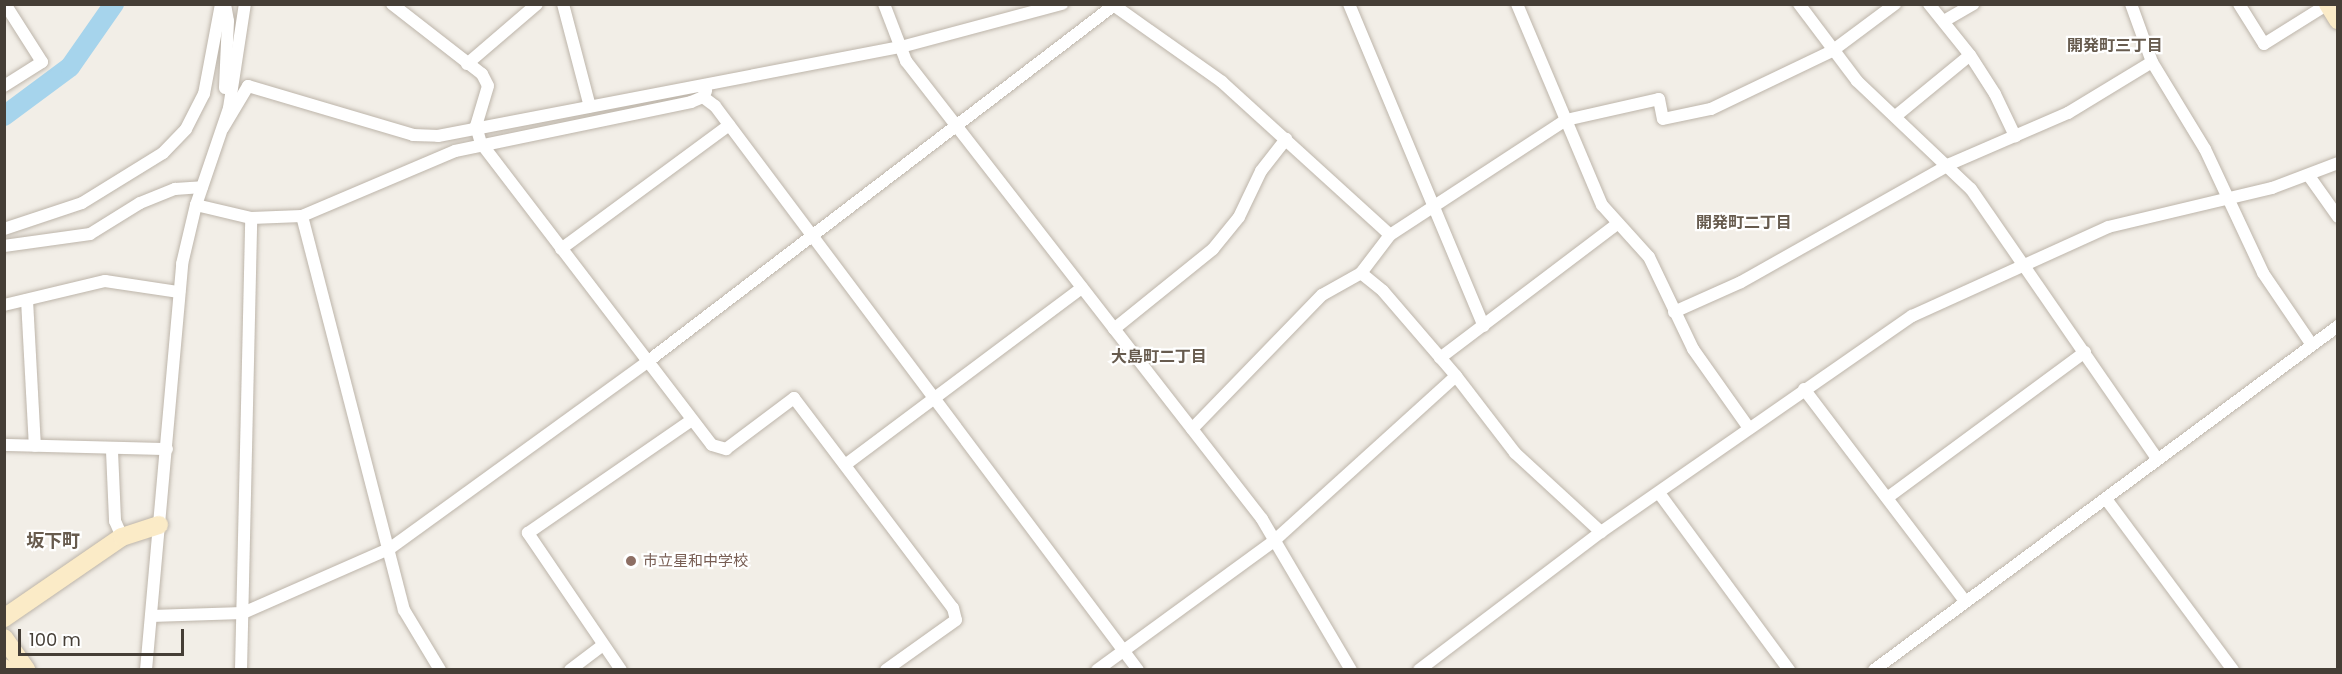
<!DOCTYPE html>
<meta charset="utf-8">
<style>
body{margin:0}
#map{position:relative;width:2342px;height:674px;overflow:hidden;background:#f2eee7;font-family:Poppins,"Noto Sans JP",sans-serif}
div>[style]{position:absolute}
.river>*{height:20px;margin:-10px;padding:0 10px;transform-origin:10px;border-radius:10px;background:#a6d4ec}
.roads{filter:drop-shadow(0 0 2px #bdb5aa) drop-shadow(0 0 2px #bdb5aa)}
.street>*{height:12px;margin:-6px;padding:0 6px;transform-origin:6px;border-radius:6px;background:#fff}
.secondary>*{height:18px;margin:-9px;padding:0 9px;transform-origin:9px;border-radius:9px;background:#fbebc7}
.dots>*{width:16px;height:16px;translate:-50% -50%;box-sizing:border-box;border:3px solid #fff;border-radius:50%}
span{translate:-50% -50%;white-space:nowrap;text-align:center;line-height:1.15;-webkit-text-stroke:4.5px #fff;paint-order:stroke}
.education-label{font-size:15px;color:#785e54}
.left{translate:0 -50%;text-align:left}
.neighbourhood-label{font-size:16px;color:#675b4e;font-weight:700}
.quarter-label{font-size:18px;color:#675b4e;font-weight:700}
.frame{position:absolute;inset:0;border:6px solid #453e36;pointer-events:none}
.scale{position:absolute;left:18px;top:629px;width:166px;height:27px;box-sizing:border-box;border:3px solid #453e36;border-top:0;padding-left:8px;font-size:18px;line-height:21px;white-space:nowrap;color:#453e36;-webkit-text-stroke:4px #fff;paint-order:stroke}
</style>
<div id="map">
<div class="river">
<i style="left:4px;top:116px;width:82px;rotate:-36.6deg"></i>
<i style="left:70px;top:67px;width:77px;rotate:-55.1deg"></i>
</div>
<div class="roads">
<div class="street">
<i style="left:225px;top:4px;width:17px;rotate:80deg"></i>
<i style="left:228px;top:21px;width:67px;rotate:92.6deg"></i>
<i style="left:392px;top:4px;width:114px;rotate:37.9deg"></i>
<i style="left:482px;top:74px;width:13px;rotate:63deg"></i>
<i style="left:488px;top:86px;width:42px;rotate:106.7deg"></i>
<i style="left:476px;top:126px;width:18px;rotate:74deg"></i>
<i style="left:481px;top:143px;width:380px;rotate:52.6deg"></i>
<i style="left:712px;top:445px;width:15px;rotate:16deg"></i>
<i style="left:726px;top:449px;width:85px;rotate:-36.9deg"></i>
<i style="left:794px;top:398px;width:263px;rotate:52.9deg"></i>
<i style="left:953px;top:608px;width:12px;rotate:76deg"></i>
<i style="left:956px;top:620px;width:86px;rotate:144.5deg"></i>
<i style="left:563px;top:4px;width:106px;rotate:75.3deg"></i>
<i style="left:884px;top:4px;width:61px;rotate:68.9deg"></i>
<i style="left:906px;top:61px;width:580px;rotate:52.14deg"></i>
<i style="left:1262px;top:519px;width:175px;rotate:59.5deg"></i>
<i style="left:1112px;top:4px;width:135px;rotate:35.3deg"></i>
<i style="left:1222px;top:82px;width:227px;rotate:42.3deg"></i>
<i style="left:1349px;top:4px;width:349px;rotate:67.3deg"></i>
<i style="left:1517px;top:4px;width:218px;rotate:67.1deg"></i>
<i style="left:1602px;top:205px;width:70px;rotate:47.9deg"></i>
<i style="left:1649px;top:257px;width:102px;rotate:64.4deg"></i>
<i style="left:1693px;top:349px;width:97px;rotate:54.7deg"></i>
<i style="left:1799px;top:4px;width:96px;rotate:53deg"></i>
<i style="left:1857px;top:81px;width:157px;rotate:43.5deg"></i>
<i style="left:1971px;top:189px;width:328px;rotate:55.4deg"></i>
<i style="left:1929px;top:4px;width:65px;rotate:51.2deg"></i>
<i style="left:1970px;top:55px;width:46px;rotate:57.3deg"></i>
<i style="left:1995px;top:94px;width:47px;rotate:64.5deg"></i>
<i style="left:2131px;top:4px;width:62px;rotate:70.1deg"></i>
<i style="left:2152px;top:62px;width:102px;rotate:58.7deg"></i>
<i style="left:2205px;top:149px;width:137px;rotate:64.9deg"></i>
<i style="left:2263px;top:273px;width:87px;rotate:55.8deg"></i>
<i style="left:2239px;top:4px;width:47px;rotate:58deg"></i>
<i style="left:2264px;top:44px;width:75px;rotate:-32deg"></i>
<i style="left:1944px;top:21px;width:34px;rotate:-30deg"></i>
<i style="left:467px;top:64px;width:92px;rotate:-40.6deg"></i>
<i style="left:4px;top:86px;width:45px;rotate:-32.3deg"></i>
<i style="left:42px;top:62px;width:69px;rotate:-122.5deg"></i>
<i style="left:703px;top:97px;width:15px;rotate:37deg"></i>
<i style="left:715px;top:106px;width:705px;rotate:53.13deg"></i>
<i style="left:1897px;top:115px;width:94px;rotate:-39.4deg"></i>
<i style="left:223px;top:128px;width:49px;rotate:-59.2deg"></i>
<i style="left:248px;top:86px;width:172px;rotate:16.5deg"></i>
<i style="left:413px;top:135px;width:25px;rotate:2deg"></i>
<i style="left:438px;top:136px;width:471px;rotate:-10.9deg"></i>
<i style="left:901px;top:47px;width:167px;rotate:-15deg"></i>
<i style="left:2309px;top:176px;width:50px;rotate:54.7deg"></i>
<i style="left:196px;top:205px;width:57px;rotate:13.3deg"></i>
<i style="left:251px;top:218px;width:51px;rotate:-2.2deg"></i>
<i style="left:302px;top:216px;width:166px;rotate:-23deg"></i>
<i style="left:455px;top:151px;width:241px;rotate:-11.7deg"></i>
<i style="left:691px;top:102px;width:13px;rotate:-23deg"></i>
<i style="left:703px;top:97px;width:7px;rotate:-63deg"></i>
<i style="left:302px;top:216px;width:407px;rotate:75.5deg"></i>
<i style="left:404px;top:610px;width:70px;rotate:59deg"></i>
<i style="left:4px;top:229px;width:82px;rotate:-18.4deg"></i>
<i style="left:82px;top:203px;width:95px;rotate:-31.7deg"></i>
<i style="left:163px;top:153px;width:33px;rotate:-46deg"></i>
<i style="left:186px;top:129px;width:39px;rotate:-63deg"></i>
<i style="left:204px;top:94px;width:92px;rotate:-79.3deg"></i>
<i style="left:4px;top:246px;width:87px;rotate:-7.9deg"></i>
<i style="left:90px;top:234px;width:59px;rotate:-31.8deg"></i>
<i style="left:140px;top:203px;width:38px;rotate:-22deg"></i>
<i style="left:175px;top:189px;width:27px;rotate:-4deg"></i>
<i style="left:561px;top:249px;width:209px;rotate:-36.4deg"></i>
<i style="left:1361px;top:273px;width:28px;rotate:39deg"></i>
<i style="left:1383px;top:291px;width:112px;rotate:49.3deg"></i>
<i style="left:1456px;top:376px;width:97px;rotate:52.5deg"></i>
<i style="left:1515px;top:453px;width:117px;rotate:42.6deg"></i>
<i style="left:27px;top:300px;width:146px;rotate:86.9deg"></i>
<i style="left:4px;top:305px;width:104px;rotate:-13.4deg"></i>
<i style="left:105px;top:281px;width:75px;rotate:8.5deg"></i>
<i style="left:1674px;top:312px;width:73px;rotate:-24.1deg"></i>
<i style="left:1741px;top:282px;width:240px;rotate:-29.4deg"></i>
<i style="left:1950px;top:164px;width:129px;rotate:-23.4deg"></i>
<i style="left:2068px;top:113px;width:98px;rotate:-31.3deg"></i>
<i style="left:1114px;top:329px;width:127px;rotate:-38.9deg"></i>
<i style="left:1213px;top:249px;width:41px;rotate:-50.9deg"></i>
<i style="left:1239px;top:217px;width:51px;rotate:-64.4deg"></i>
<i style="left:1261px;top:171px;width:41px;rotate:-52deg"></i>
<i style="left:1440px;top:358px;width:222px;rotate:-37.1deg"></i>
<i style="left:1804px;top:389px;width:266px;rotate:52.8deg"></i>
<i style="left:1192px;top:429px;width:187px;rotate:-45.9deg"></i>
<i style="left:1322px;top:295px;width:45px;rotate:-29.4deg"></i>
<i style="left:1361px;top:273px;width:48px;rotate:-52.7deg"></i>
<i style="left:1390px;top:235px;width:210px;rotate:-33.2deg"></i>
<i style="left:1566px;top:120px;width:95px;rotate:-12.7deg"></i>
<i style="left:1659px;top:99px;width:20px;rotate:79deg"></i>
<i style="left:1663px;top:119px;width:49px;rotate:-11.8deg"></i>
<i style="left:1711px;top:109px;width:134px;rotate:-25.6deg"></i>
<i style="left:1832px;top:51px;width:79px;rotate:-36.7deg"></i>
<i style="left:4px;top:445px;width:163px;rotate:1.4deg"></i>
<i style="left:112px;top:451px;width:70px;rotate:87.5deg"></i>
<i style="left:115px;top:521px;width:17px;rotate:66deg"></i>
<i style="left:845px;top:465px;width:296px;rotate:-36.8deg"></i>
<i style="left:1659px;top:493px;width:220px;rotate:53.7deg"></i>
<i style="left:1887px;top:498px;width:246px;rotate:-36.4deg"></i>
<i style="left:2106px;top:499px;width:213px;rotate:53.4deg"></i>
<i style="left:151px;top:616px;width:92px;rotate:-1.9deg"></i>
<i style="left:243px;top:613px;width:159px;rotate:-23.7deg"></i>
<i style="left:389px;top:549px;width:319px;rotate:-35.9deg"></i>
<i style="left:647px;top:362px;width:586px;rotate:-37.38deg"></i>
<i style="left:146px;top:670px;width:408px;rotate:-84.9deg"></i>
<i style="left:182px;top:264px;width:61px;rotate:-76.7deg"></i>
<i style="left:196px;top:205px;width:102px;rotate:-71.2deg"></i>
<i style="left:229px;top:108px;width:105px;rotate:-81.3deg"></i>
<i style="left:241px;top:670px;width:452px;rotate:-88.7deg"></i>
<i style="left:570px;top:670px;width:41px;rotate:-37.1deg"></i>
<i style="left:621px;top:670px;width:166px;rotate:-124.2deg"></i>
<i style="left:528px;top:533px;width:199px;rotate:-34.6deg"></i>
<i style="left:1097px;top:670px;width:220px;rotate:-36.1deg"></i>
<i style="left:1275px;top:540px;width:244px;rotate:-42.2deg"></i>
<i style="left:1419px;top:670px;width:228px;rotate:-37.2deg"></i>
<i style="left:1601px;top:532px;width:379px;rotate:-34.8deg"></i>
<i style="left:1912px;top:316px;width:215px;rotate:-24.4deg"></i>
<i style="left:2108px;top:227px;width:169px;rotate:-13.4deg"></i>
<i style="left:2272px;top:188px;width:71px;rotate:-20.7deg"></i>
<i style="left:1874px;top:670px;width:578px;rotate:-36.55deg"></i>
</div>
<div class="secondary">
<i style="left:2328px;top:4px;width:19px;rotate:58deg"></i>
<i style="left:4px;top:618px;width:143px;rotate:-34.5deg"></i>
<i style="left:122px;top:537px;width:39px;rotate:-18deg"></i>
<i style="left:4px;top:638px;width:39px;rotate:55deg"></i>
<i style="left:4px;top:668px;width:3px;rotate:45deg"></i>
</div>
</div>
<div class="dots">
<i style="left:631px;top:561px;background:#8d6e63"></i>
</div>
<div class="education-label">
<span class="left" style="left:643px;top:561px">市立星和中学校</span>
</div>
<div class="neighbourhood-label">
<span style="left:2115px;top:46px">開発町三丁目</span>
<span style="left:1744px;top:223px">開発町二丁目</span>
<span style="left:1159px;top:357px">大島町二丁目</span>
</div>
<div class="quarter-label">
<span style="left:53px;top:541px">坂下町</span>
</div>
<div class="frame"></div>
<div class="scale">100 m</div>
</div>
